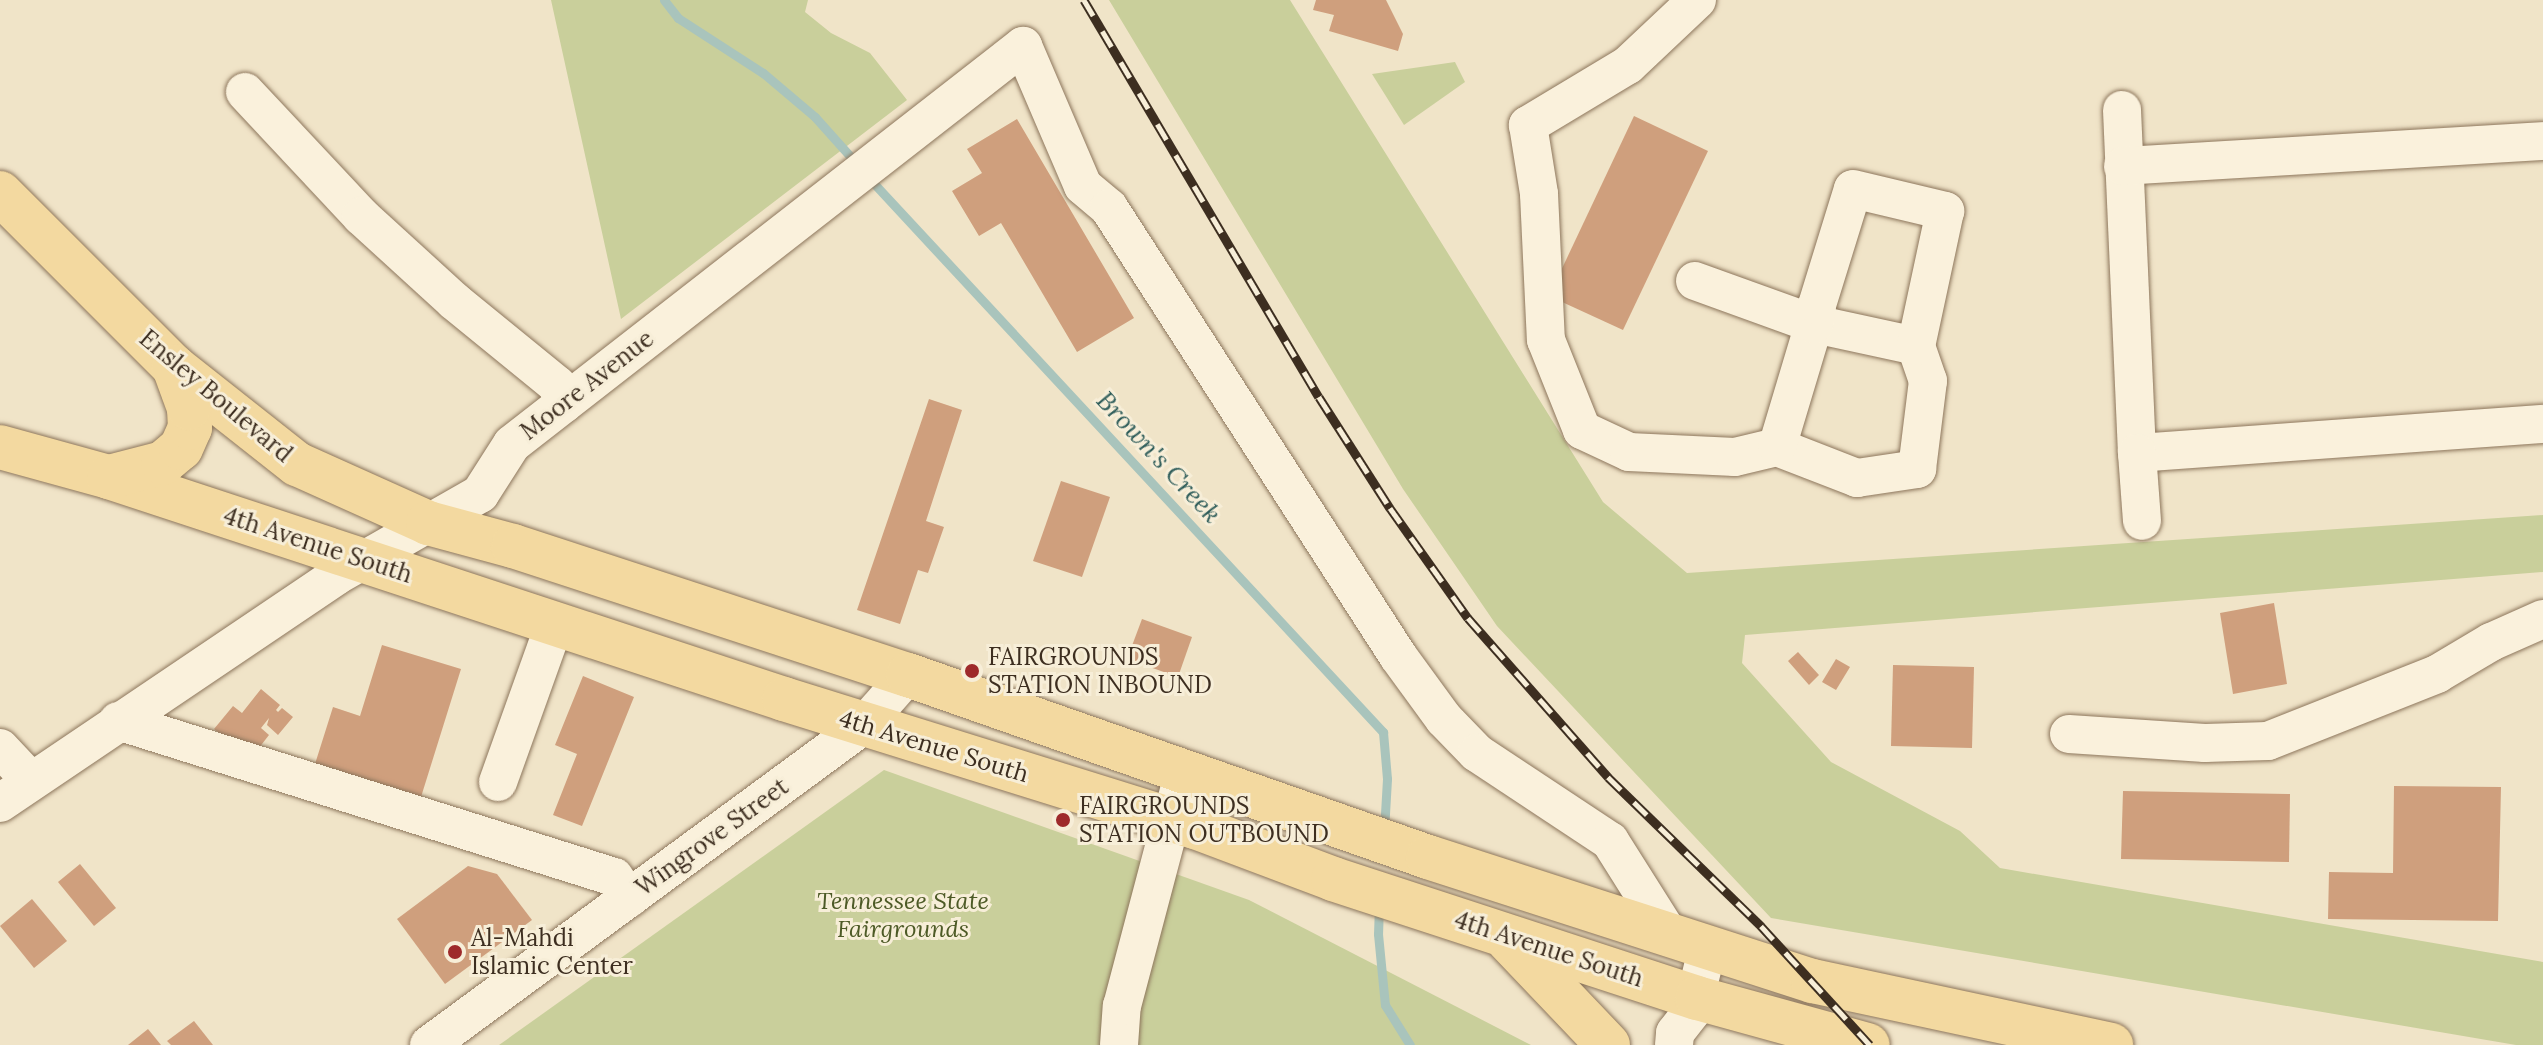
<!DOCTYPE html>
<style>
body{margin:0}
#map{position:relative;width:2543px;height:1045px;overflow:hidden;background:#f0e4c8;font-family:Lora,serif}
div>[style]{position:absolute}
.green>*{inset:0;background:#c9cf9b}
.stream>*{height:9px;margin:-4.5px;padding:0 4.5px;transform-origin:4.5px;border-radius:4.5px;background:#a9c4bc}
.building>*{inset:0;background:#cf9f7d}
.roads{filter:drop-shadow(0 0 2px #8d765c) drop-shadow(0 0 2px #8d765c)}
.minor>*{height:38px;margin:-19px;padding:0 19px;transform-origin:19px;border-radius:19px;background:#faf1dc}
.major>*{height:44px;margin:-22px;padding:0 22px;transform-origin:22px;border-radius:22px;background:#f3d9a0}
.rail>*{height:9px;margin-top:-4.5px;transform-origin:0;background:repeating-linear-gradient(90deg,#f7eed8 0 18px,#3d2e20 0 36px);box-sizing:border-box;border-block:2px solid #3d2e20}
.dots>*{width:22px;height:22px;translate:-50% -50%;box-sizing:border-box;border:4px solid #f7eed8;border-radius:50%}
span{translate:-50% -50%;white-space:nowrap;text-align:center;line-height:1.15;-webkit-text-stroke:6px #f7eed8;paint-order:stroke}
.street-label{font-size:24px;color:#3d2e20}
.poi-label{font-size:24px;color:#3d2e20}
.left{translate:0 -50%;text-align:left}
.park-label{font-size:24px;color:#4d5a26;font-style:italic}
.water-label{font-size:26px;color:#2f5d5a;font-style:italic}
</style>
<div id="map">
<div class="green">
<i style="clip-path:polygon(551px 0,808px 0,805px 12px,831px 33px,870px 53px,907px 100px,621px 319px)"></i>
<i style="clip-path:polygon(1109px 0,1290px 0,1603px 502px,1687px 573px,2543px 515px,2543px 572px,1745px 635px,1742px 663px,1831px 762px,1960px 831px,2000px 868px,2543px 962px,2543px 1045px,2516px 1045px,1771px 918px,1497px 626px,1403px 489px)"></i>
<i style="clip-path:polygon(1455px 62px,1465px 82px,1404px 125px,1372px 74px)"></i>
<i style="clip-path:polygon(884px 770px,1249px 900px,1531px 1045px,499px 1045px)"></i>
</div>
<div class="stream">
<i style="left:664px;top:0;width:23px;rotate:52deg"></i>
<i style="left:678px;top:18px;width:101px;rotate:32.9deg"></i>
<i style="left:763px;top:73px;width:68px;rotate:40.2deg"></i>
<i style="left:815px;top:117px;width:64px;rotate:48.1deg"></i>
<i style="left:867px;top:176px;width:759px;rotate:47.14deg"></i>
<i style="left:1383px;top:732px;width:47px;rotate:85.1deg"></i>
<i style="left:1387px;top:779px;width:52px;rotate:93.3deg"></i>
<i style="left:1379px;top:906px;width:28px;rotate:92deg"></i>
<i style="left:1378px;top:934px;width:71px;rotate:84.4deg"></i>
<i style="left:1385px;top:1005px;width:47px;rotate:58deg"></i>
</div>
<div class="building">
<i style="clip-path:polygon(1316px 0,1386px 0,1403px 34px,1398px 51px,1329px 31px,1334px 15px,1313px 10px)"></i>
<i style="clip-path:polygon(1634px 116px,1708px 151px,1623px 330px,1549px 296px)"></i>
<i style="clip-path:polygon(1017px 119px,1134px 318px,1077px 352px,1001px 223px,979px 236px,952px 191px,982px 173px,967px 149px)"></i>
<i style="clip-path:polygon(929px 399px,962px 410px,926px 521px,944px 527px,928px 573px,918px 570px,900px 624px,857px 610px)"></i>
<i style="clip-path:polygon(1061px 481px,1110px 497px,1082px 577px,1033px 561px)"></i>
<i style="clip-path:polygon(2274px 603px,2287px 684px,2233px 694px,2220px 613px)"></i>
<i style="clip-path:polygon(1142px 619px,1192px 637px,1178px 677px,1127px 659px)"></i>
<i style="clip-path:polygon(382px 645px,461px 669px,421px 797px,315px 764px,333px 707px,360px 716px)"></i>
<i style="clip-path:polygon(1798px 652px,1819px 675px,1809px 685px,1788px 661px)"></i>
<i style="clip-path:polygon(1836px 659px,1850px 667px,1836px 690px,1822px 682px)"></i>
<i style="clip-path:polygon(1893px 665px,1974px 667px,1972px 748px,1891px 746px)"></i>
<i style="clip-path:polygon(583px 676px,634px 697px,582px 826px,553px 815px,577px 754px,555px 745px)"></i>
<i style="clip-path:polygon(261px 689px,280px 705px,276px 710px,278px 712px,282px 708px,293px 717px,278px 735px,267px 725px,269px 718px,261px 728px,269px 735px,251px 758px,214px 729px,233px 706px,242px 713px)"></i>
<i style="clip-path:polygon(2394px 786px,2501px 787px,2498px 921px,2328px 919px,2329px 872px,2393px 873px)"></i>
<i style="clip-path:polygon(2123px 791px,2290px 794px,2289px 862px,2121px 859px)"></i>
<i style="clip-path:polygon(80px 864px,116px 908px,94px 926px,58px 882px)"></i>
<i style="clip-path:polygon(468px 866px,497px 874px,532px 920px,445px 984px,397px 919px)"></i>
<i style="clip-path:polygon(32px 899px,67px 941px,34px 968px,0 926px)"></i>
<i style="clip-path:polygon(194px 1021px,213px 1045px,171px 1045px,167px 1041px)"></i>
<i style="clip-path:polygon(148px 1029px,161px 1045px,128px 1045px)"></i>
</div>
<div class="roads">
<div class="minor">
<i style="left:1697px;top:0;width:95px;rotate:136.7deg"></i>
<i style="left:1628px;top:65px;width:117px;rotate:149deg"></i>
<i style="left:1528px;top:125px;width:70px;rotate:80.9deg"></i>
<i style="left:1539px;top:194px;width:146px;rotate:87.3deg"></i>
<i style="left:1546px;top:340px;width:97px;rotate:68.2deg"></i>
<i style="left:1582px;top:430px;width:52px;rotate:25.1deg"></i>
<i style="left:1629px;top:452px;width:106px;rotate:2.7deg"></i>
<i style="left:1735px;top:457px;width:43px;rotate:-13.4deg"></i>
<i style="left:1777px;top:447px;width:86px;rotate:21.2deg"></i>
<i style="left:1857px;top:478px;width:61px;rotate:-8.5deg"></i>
<i style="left:1917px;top:469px;width:89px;rotate:-82.9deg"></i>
<i style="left:1928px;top:381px;width:37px;rotate:-109deg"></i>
<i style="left:1916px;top:346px;width:104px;rotate:-167.8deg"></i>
<i style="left:1814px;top:324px;width:128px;rotate:106.7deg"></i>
<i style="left:245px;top:92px;width:170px;rotate:46.9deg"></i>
<i style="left:361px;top:216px;width:126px;rotate:42.4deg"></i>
<i style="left:454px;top:301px;width:133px;rotate:39.2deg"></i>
<i style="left:557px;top:385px;width:20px;rotate:70deg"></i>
<i style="left:2122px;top:110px;width:343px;rotate:87.5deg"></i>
<i style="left:2137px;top:453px;width:407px;rotate:-4.1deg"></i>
<i style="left:2123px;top:166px;width:421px;rotate:-3.4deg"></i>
<i style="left:1695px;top:281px;width:127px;rotate:19.9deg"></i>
<i style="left:1814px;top:324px;width:19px;rotate:-81deg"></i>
<i style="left:1817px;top:305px;width:121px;rotate:-72.8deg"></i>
<i style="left:1853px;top:189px;width:95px;rotate:13.4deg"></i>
<i style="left:1945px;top:211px;width:138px;rotate:102.1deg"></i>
<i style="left:2137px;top:453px;width:68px;rotate:85.8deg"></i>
<i style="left:118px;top:721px;width:520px;rotate:17.46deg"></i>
<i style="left:614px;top:877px;width:26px;rotate:54deg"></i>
<i style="left:2069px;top:734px;width:136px;rotate:3.8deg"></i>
<i style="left:2205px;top:743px;width:63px;rotate:-1.8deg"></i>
<i style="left:2268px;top:741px;width:182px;rotate:-21.6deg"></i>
<i style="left:2437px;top:674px;width:63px;rotate:-30.7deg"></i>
<i style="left:2491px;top:642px;width:57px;rotate:-23.9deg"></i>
<i style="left:0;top:748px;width:45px;rotate:46.8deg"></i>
<i style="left:498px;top:782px;width:169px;rotate:-70.3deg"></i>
<i style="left:0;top:803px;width:405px;rotate:-34deg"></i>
<i style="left:336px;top:576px;width:166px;rotate:-29.7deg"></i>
<i style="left:480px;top:494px;width:59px;rotate:-57.4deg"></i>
<i style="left:512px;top:444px;width:648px;rotate:-37.91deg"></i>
<i style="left:1023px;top:46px;width:152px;rotate:66.8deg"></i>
<i style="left:1083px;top:186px;width:34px;rotate:40deg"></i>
<i style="left:1109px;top:208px;width:533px;rotate:57.17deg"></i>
<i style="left:1398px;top:656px;width:78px;rotate:53.9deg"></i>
<i style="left:1444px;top:719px;width:47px;rotate:45.9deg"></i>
<i style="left:1477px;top:753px;width:159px;rotate:33.5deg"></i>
<i style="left:1610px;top:841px;width:109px;rotate:57.8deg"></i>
<i style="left:429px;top:1045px;width:540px;rotate:-36.34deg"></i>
<i style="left:864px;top:725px;width:67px;rotate:-48.7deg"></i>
<i style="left:1119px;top:1045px;width:39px;rotate:-86deg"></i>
<i style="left:1122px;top:1006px;width:243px;rotate:-75.2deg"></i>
<i style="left:1674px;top:1045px;width:12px;rotate:-85deg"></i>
<i style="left:1675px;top:1033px;width:28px;rotate:-52deg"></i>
<i style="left:1692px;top:1011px;width:67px;rotate:-76.2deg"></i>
</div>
<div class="major">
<i style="left:0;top:193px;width:246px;rotate:45deg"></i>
<i style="left:174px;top:367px;width:157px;rotate:38.3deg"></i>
<i style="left:297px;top:464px;width:144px;rotate:24.2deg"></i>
<i style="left:428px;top:523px;width:88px;rotate:15.1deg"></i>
<i style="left:513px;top:546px;width:416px;rotate:18.1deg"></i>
<i style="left:908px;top:675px;width:551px;rotate:19.29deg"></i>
<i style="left:1428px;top:857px;width:404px;rotate:17.9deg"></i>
<i style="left:1813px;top:981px;width:305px;rotate:12.1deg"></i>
<i style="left:0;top:447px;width:113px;rotate:15.4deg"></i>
<i style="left:109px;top:477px;width:711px;rotate:18.21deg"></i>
<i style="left:784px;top:699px;width:430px;rotate:17.3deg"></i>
<i style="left:1195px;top:827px;width:147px;rotate:20.6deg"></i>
<i style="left:1333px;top:879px;width:383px;rotate:18.1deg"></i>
<i style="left:1697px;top:998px;width:177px;rotate:15.4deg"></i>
<i style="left:109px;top:477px;width:56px;rotate:-14.5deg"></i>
<i style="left:163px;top:463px;width:23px;rotate:-40deg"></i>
<i style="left:181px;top:448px;width:22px;rotate:-66deg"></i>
<i style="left:190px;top:428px;width:20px;rotate:-93deg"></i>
<i style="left:189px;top:408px;width:44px;rotate:-110.1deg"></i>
<i style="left:1508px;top:940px;width:145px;rotate:46.4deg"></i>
</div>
</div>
<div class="rail">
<i style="left:1084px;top:0;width:461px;rotate:59.4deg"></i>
<i style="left:1319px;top:397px;width:132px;rotate:57.4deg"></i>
<i style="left:1390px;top:508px;width:135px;rotate:54.7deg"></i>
<i style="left:1468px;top:618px;width:212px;rotate:48.6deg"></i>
<i style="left:1608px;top:777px;width:214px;rotate:44.2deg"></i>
<i style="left:1761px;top:926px;width:161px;rotate:47.5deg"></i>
</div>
<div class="dots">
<i style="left:972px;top:671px;background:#9e2a2b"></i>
<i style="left:1063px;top:820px;background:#9e2a2b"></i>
<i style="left:455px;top:952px;background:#9e2a2b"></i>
</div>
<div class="street-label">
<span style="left:587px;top:385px;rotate:-38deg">Moore Avenue</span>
<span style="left:216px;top:396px;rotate:40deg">Ensley Boulevard</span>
<span style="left:318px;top:545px;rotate:18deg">4th Avenue South</span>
<span style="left:934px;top:746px;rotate:17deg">4th Avenue South</span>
<span style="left:712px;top:837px;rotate:-36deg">Wingrove Street</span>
<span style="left:1549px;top:949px;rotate:18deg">4th Avenue South</span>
</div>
<div class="poi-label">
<span class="left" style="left:988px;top:671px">FAIRGROUNDS<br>STATION INBOUND</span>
<span class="left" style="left:1079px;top:820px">FAIRGROUNDS<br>STATION OUTBOUND</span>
<span class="left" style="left:471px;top:952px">Al-Mahdi<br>Islamic Center</span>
</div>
<div class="park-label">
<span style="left:903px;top:915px">Tennessee State<br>Fairgrounds</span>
</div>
<div class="water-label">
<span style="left:1159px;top:457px;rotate:47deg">Brown's Creek</span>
</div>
</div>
